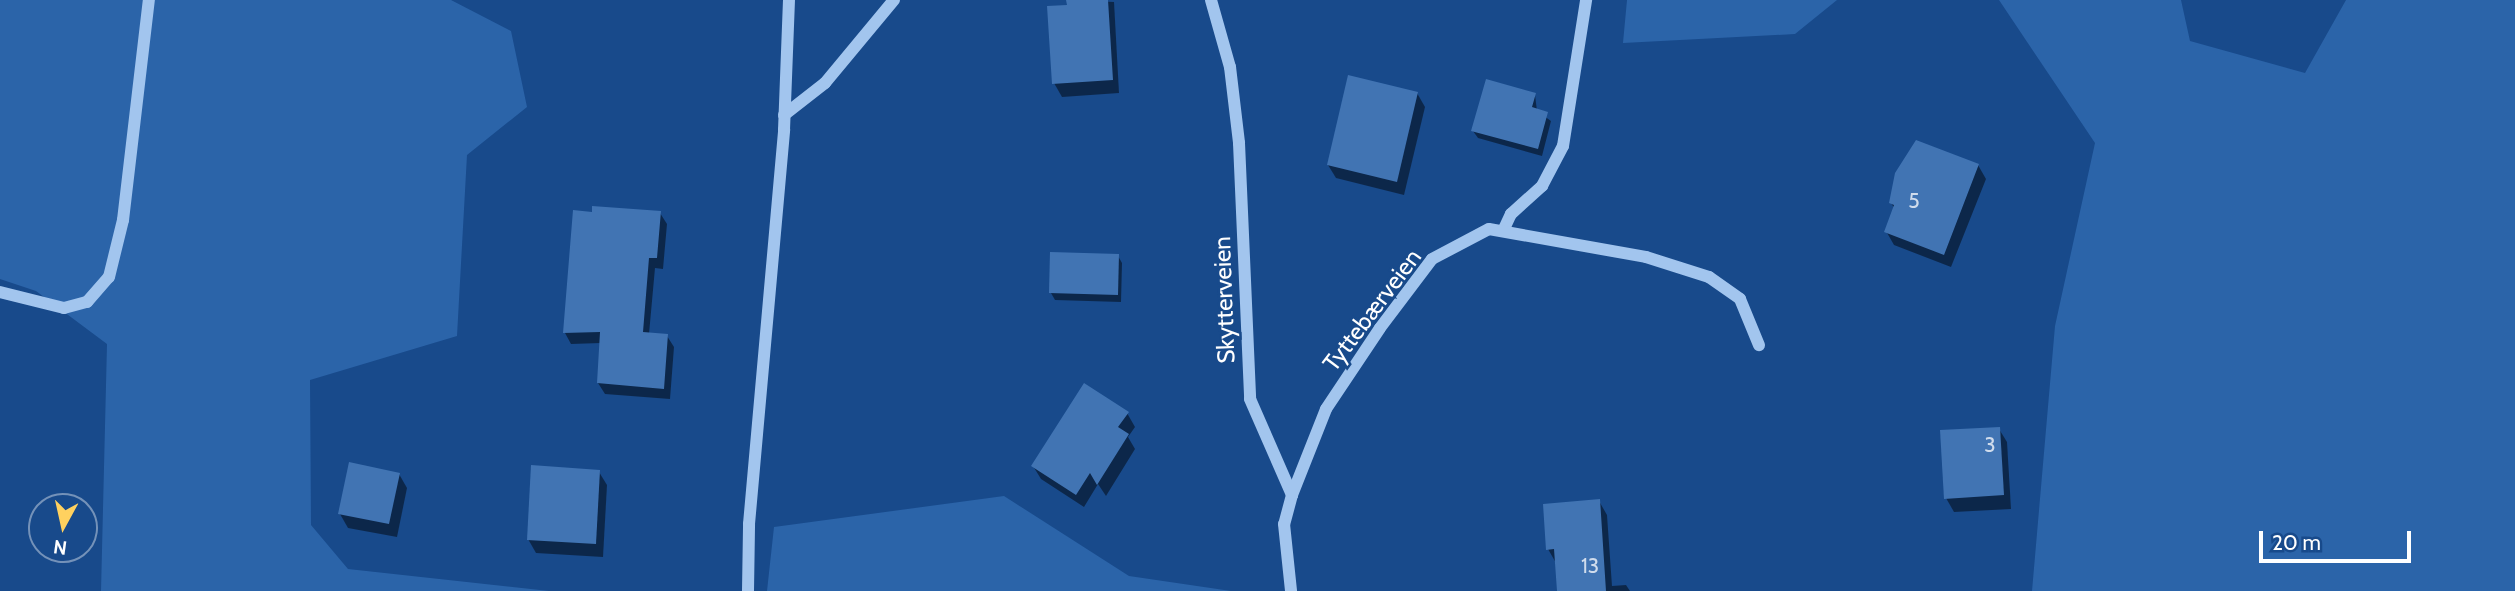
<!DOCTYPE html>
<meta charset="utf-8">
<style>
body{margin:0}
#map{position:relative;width:2515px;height:591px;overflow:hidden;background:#184a8b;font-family:Cabin,sans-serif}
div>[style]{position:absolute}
.green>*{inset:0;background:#2b64a9}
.shadow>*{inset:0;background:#0007}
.building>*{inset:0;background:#4174b3}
.minor>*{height:12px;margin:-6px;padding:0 6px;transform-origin:6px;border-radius:6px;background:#a2c5ee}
span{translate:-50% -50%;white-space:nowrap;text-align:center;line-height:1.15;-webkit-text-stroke:5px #184a8b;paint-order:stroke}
.number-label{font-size:21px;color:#d0dcec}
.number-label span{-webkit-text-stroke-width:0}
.street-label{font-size:24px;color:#fff}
.north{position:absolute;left:28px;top:493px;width:70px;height:70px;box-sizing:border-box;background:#184a8b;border:2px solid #7492b9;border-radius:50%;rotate:188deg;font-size:19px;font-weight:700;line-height:28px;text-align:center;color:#fff}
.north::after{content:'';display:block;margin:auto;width:24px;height:32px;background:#ffd15f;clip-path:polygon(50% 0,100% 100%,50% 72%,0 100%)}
.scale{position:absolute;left:2259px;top:531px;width:152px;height:32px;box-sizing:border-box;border:4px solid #fff;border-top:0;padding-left:9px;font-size:21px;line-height:24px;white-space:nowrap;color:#fff;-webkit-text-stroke:5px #184a8b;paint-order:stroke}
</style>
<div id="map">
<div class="green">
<i style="clip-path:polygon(0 0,451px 0,511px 31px,527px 107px,467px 155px,457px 336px,310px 380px,311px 525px,348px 569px,549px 591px,101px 591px,107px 344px,36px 291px,0 279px)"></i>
<i style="clip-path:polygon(1627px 0,1837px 0,1795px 34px,1623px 43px)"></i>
<i style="clip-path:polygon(1999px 0,2181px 0,2190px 41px,2305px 73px,2346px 0,2515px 0,2515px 591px,2032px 591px,2055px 326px,2095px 143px)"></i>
<i style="clip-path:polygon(1004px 496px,1129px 576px,1231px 591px,767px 591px,774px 527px)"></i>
</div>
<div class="shadow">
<i style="clip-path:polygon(1068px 0,1114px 2px,1119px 93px,1062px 97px,1054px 83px)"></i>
<i style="clip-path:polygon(1417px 93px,1425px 107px,1404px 195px,1336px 178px,1328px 165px)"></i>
<i style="clip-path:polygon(1535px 95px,1537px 111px,1551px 121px,1542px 156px,1478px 138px,1473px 131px)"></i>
<i style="clip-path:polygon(1978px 165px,1986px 179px,1951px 267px,1894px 245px,1886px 231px,1895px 209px,1891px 203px)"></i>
<i style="clip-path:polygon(660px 213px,667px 224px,663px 269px,655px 268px,649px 334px,667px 336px,674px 347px,670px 399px,605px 394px,598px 383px,601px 343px,571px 344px,565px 333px,594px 214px)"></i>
<i style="clip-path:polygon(1118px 256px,1122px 263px,1121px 302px,1055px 300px,1051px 293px)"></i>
<i style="clip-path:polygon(1127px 413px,1135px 427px,1128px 437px,1135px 449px,1106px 496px,1098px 484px,1084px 507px,1041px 479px,1033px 466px)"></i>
<i style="clip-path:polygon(1999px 429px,2007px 442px,2011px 509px,1954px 512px,1946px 498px)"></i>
<i style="clip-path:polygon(599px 472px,607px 485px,603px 557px,536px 553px,528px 539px)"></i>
<i style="clip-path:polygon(399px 474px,407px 488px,397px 537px,348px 528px,340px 514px)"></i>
<i style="clip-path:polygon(1599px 501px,1607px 515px,1612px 586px,1626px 585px,1630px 591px,1560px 591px,1556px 563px,1548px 549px)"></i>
</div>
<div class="building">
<i style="clip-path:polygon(1066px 0,1108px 0,1113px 80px,1052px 84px,1047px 6px,1067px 5px)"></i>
<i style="clip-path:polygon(1348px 75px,1418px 92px,1397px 182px,1327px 165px)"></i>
<i style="clip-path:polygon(1486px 79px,1536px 93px,1532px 107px,1548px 112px,1538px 149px,1471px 131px)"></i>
<i style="clip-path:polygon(1916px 140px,1979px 164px,1944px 255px,1884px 232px,1894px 205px,1889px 203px,1895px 173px)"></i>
<i style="clip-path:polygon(592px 206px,661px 211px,657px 258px,649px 258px,643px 332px,668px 334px,664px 389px,597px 383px,600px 332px,563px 333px,573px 210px,592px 212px)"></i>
<i style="clip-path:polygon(1050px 252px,1119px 254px,1118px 295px,1049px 293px)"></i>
<i style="clip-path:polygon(1084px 383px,1129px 412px,1118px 427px,1129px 434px,1097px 485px,1090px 473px,1076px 495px,1031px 466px)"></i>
<i style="clip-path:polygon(2000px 427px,2004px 495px,1944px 499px,1940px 430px)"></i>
<i style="clip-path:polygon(349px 462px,400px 473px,389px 524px,338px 514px)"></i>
<i style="clip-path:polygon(531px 465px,600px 470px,596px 544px,527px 540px)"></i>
<i style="clip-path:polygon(1600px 499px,1606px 591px,1557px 591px,1554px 549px,1546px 550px,1543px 504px)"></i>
</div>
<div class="minor">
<i style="left:1211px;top:0;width:70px;rotate:74.2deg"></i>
<i style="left:1230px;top:67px;width:77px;rotate:83.2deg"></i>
<i style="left:1239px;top:143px;width:256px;rotate:87.5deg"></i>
<i style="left:1250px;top:399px;width:105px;rotate:66.4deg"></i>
<i style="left:1292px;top:495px;width:30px;rotate:105deg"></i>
<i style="left:1284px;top:524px;width:67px;rotate:84deg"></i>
<i style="left:784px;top:115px;width:52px;rotate:-38deg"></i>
<i style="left:825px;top:83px;width:108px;rotate:-50.3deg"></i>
<i style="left:1503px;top:231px;width:19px;rotate:-65deg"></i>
<i style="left:1511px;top:214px;width:42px;rotate:-42.1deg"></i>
<i style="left:1542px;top:186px;width:45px;rotate:-62.3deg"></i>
<i style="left:1563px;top:146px;width:148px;rotate:-81deg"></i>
<i style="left:0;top:292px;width:66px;rotate:14deg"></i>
<i style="left:64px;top:308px;width:24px;rotate:-15deg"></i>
<i style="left:87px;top:302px;width:33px;rotate:-49deg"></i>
<i style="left:109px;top:277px;width:59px;rotate:-76.2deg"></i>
<i style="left:123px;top:220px;width:222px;rotate:-83.3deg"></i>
<i style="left:1292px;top:495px;width:92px;rotate:-68.4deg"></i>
<i style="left:1326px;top:409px;width:97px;rotate:-56.3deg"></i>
<i style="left:1380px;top:328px;width:86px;rotate:-53deg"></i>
<i style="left:1432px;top:259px;width:64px;rotate:-27.8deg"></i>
<i style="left:1489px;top:229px;width:159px;rotate:10.1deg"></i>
<i style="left:1646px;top:257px;width:66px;rotate:17.6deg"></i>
<i style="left:1709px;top:277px;width:38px;rotate:35deg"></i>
<i style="left:1740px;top:299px;width:50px;rotate:67.6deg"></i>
<i style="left:748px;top:591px;width:67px;rotate:-89.1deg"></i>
<i style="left:749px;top:524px;width:396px;rotate:-84.9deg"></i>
<i style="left:784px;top:130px;width:130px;rotate:-87.8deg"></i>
</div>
<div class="number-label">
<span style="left:1914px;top:201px">5</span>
<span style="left:1990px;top:445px">3</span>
<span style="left:1590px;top:566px">13</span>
</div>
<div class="street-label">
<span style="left:1224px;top:300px;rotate:-92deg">Skytterveien</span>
<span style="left:1372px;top:310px;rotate:-53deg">Tyttebærveien</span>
</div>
<div class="north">N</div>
<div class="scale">20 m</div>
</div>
